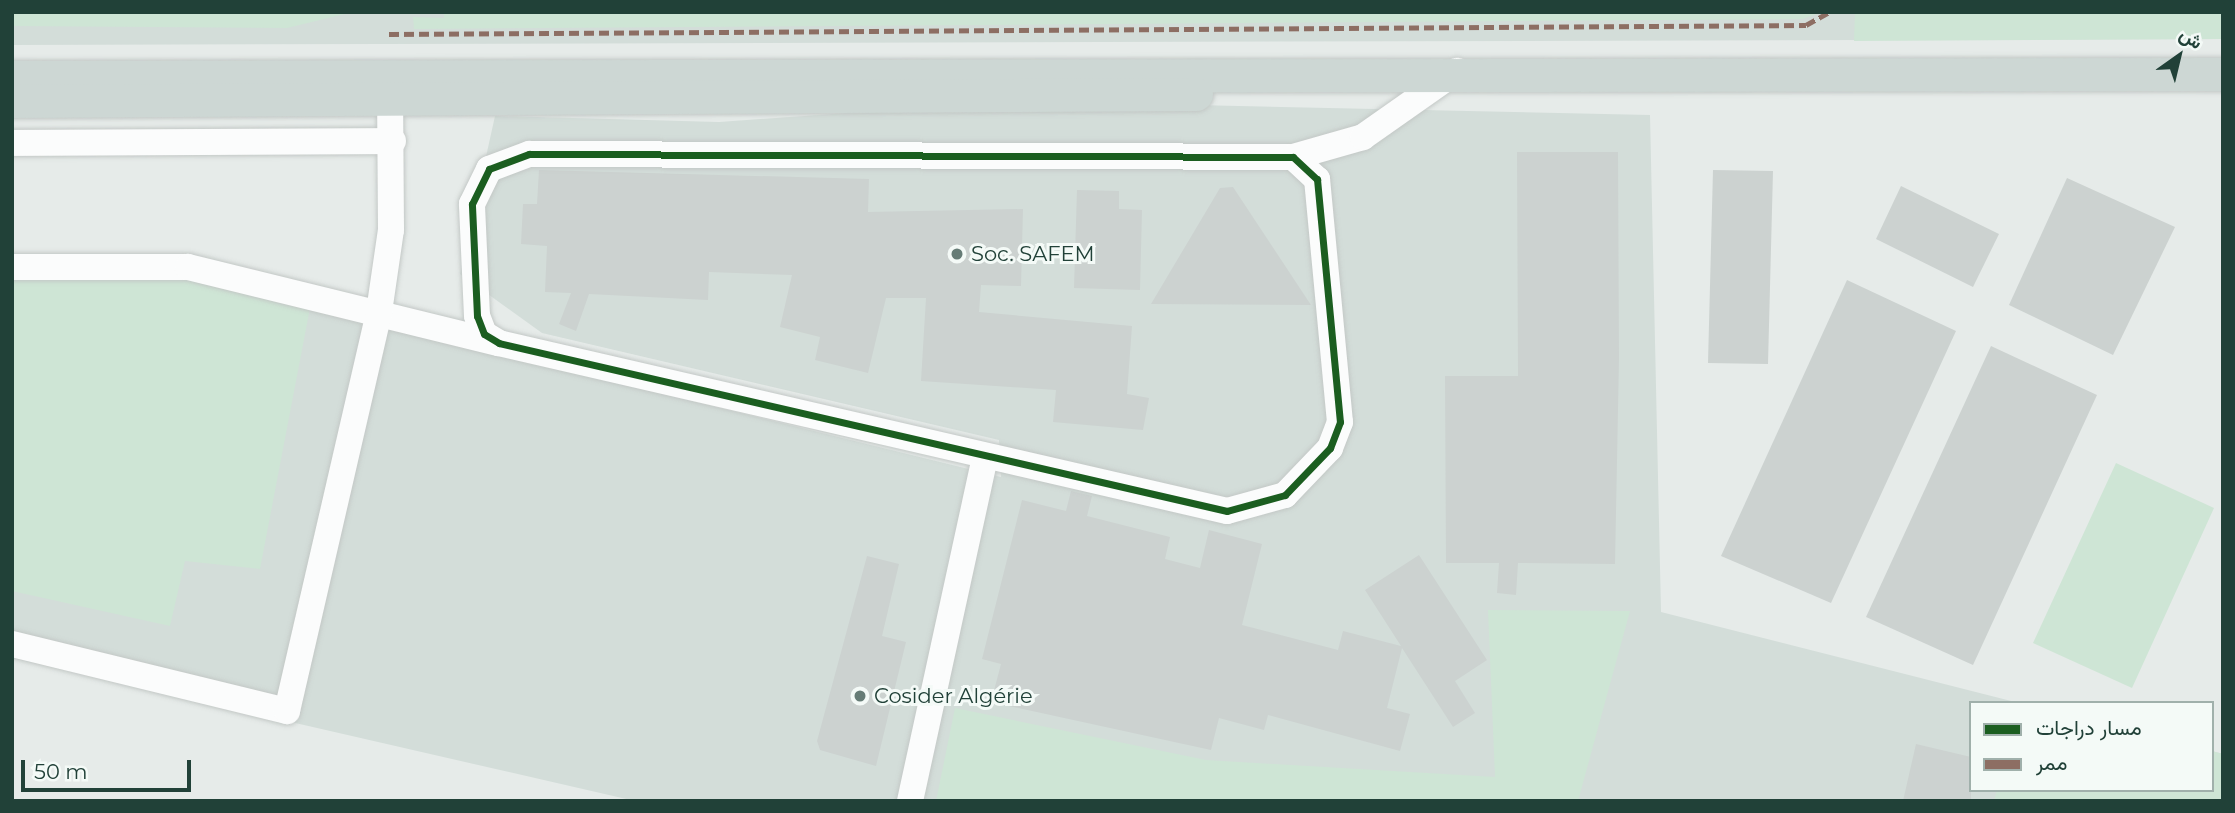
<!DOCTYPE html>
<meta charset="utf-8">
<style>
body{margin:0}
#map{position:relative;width:2235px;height:813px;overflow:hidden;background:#e6ebe9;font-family:Montserrat,Vazirmatn,sans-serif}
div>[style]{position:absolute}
.built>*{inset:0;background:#d3ddd9}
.green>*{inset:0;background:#cee5d5}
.building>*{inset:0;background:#ccd2d0}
.roads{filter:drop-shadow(0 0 2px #c3c8c6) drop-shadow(0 0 2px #c3c8c6)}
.minor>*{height:26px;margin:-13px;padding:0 13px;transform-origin:13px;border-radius:13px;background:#fbfcfc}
.major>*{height:33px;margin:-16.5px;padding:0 16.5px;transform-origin:16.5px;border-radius:16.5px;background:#cdd7d4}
.quiet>*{height:5px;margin-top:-2.5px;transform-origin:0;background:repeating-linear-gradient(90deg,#8d6e63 0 10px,transparent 0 15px)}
.cycleway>*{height:7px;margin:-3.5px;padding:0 3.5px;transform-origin:3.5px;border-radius:3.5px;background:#1b5e20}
.dots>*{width:19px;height:19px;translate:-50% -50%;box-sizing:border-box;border:4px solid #f4faf7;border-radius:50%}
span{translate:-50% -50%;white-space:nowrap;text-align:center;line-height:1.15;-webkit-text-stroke:6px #f4faf7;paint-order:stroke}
.poi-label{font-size:21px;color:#214138}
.left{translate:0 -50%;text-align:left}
.frame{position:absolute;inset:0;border:14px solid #214138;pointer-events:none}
.legend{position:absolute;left:1969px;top:701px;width:245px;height:91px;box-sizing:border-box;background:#f4faf7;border:2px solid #a0b0ab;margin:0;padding:9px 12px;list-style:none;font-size:21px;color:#214138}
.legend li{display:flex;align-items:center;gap:14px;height:35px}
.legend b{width:35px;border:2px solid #a0b0ab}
.north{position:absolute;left:2144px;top:21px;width:70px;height:70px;-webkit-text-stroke:5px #f4faf7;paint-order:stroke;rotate:34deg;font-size:19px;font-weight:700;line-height:28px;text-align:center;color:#214138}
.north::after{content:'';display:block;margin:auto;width:24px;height:32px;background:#214138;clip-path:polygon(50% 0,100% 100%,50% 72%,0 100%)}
.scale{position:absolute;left:21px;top:760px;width:170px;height:32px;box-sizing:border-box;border:4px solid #214138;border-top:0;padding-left:9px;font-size:21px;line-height:24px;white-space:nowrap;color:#214138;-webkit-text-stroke:5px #f4faf7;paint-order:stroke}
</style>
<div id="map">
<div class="built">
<i style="clip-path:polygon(12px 12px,2223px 12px,2223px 39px,12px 45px)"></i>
<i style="clip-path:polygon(1013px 101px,1650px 115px,1661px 612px,2019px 703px,1971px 703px,1971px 790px,2212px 790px,2212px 751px,2223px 754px,2223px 801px,635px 801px,12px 658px,12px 276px,182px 276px,1001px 477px,999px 440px,542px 333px,460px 274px,495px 116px,719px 122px)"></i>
</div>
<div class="green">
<i style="clip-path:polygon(12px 12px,353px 12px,287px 28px,12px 26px)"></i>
<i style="clip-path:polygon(444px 12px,1822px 12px,1803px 19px,414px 29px,413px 17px,444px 18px)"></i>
<i style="clip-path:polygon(1855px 12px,2223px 12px,2223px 39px,1854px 41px)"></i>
<i style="clip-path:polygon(12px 276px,182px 276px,310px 308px,260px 569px,185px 561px,170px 626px,12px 591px)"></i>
<i style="clip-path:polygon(2116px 463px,2214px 508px,2132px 688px,2033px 643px)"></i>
<i style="clip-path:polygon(1488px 610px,1630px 611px,1578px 801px,936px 801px,955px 708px,1206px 760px,1495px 777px)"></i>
<i style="clip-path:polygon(2212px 751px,2223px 754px,2223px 801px,1994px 801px,1997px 790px,2212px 790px)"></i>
</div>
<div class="building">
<i style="clip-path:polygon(1517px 152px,1618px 152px,1619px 358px,1615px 564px,1518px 563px,1516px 595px,1497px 593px,1499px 563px,1446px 563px,1445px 376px,1518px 376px)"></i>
<i style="clip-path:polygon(539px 170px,869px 179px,868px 212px,1023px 209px,1021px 286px,981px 285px,979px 312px,1132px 326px,1127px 394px,1149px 398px,1143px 430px,1053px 422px,1056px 390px,921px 381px,926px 298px,886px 298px,868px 373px,815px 360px,820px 337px,780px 327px,792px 275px,709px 272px,708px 300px,589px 294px,576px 331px,559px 324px,571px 293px,545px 292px,547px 246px,521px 244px,523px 204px,537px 204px)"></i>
<i style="clip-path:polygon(1713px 170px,1773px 171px,1768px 364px,1708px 363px)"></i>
<i style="clip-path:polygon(2067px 178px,2175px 227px,2113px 355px,2009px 305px)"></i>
<i style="clip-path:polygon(1901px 186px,1999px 234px,1973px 287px,1876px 239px)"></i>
<i style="clip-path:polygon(1233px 187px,1311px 305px,1151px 304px,1220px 188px)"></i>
<i style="clip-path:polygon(1077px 190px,1119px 191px,1119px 209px,1142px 210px,1140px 290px,1074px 288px)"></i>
<i style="clip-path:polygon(1847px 280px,1956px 331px,1831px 603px,1721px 556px)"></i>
<i style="clip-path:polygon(1991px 346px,2097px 395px,1973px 665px,1866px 617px)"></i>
<i style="clip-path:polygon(1071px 491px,1092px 496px,1087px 516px,1170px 537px,1165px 559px,1200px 568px,1209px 530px,1262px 544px,1242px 625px,1338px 650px,1343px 631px,1401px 646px,1365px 590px,1419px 555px,1487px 660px,1455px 681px,1475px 713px,1453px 727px,1402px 648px,1387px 708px,1410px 714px,1400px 751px,1268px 715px,1264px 730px,1219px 718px,1211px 750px,991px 702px,1001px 664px,982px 659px,1022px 500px,1066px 511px)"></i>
<i style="clip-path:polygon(867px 556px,899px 564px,882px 636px,906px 642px,876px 766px,820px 750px,817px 741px)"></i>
<i style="clip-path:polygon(1916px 744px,1971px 757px,1971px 801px,1903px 801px)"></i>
</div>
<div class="roads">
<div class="minor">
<i style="left:12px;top:143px;width:381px;rotate:-0.3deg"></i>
<i style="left:529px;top:154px;width:764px;rotate:0.22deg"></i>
<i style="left:1293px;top:157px;width:33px;rotate:43deg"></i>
<i style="left:1317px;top:179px;width:244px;rotate:84.6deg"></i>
<i style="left:1340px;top:422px;width:28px;rotate:111deg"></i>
<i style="left:1330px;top:448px;width:65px;rotate:133.8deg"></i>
<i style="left:1285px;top:495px;width:60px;rotate:164.6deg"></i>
<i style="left:1227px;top:511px;width:747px;rotate:-167.01deg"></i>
<i style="left:499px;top:343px;width:17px;rotate:-149deg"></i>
<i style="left:484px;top:334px;width:19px;rotate:-111deg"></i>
<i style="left:477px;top:316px;width:112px;rotate:-92.6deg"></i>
<i style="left:472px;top:204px;width:39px;rotate:-64deg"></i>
<i style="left:489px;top:169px;width:43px;rotate:-20.6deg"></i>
<i style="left:1293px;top:157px;width:73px;rotate:-15.9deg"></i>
<i style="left:1363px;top:137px;width:115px;rotate:-35.1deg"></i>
<i style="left:12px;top:267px;width:176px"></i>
<i style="left:188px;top:267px;width:319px;rotate:13.8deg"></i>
<i style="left:12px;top:644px;width:283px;rotate:13.7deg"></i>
<i style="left:287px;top:711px;width:409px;rotate:-77deg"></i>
<i style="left:379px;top:312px;width:83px;rotate:-81.7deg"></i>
<i style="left:391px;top:230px;width:151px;rotate:-90.4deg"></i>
<i style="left:910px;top:801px;width:353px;rotate:-77.7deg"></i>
</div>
<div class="major">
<i style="left:12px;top:77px;width:2211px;rotate:-0.08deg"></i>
<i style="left:12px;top:101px;width:1184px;rotate:-0.34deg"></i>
</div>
</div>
<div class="quiet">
<i style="left:389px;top:34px;width:1417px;rotate:-0.36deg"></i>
<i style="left:1806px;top:25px;width:26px;rotate:-29deg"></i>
</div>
<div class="cycleway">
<i style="left:529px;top:154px;width:764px;rotate:0.22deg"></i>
<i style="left:1293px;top:157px;width:33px;rotate:43deg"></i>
<i style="left:1317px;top:179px;width:244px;rotate:84.6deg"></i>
<i style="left:1340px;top:422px;width:28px;rotate:111deg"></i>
<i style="left:1330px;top:448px;width:65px;rotate:133.8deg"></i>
<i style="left:1285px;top:495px;width:60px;rotate:164.6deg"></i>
<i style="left:1227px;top:511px;width:747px;rotate:-167.01deg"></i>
<i style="left:499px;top:343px;width:17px;rotate:-149deg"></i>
<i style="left:484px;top:334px;width:19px;rotate:-111deg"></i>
<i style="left:477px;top:316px;width:112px;rotate:-92.6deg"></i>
<i style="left:472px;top:204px;width:39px;rotate:-64deg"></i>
<i style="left:489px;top:169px;width:43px;rotate:-20.6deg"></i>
</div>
<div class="dots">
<i style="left:957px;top:254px;background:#667c76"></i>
<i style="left:860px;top:696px;background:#667c76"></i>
</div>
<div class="poi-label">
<span class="left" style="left:971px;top:254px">Soc. SAFEM</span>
<span class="left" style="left:874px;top:696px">Cosider Algérie</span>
</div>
<div class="frame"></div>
<ul class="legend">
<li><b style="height:9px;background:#1b5e20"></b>مسار دراجات</li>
<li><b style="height:9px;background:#8d6e63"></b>ممر</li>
</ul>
<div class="north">ش</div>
<div class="scale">50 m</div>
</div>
